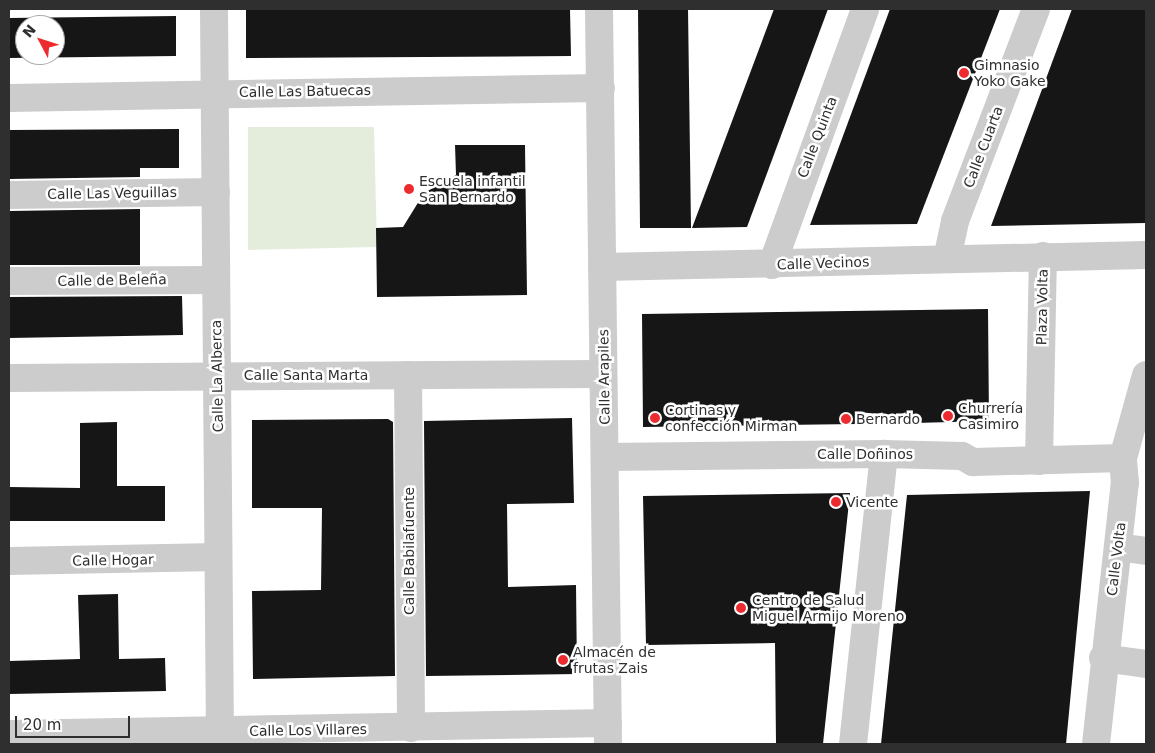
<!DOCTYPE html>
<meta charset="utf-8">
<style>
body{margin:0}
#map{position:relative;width:1155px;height:753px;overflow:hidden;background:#fff;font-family:"DejaVu Sans",sans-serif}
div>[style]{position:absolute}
.green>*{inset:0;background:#e4eddc}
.building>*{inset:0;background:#161616}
.pedestrian>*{height:28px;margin:-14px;padding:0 14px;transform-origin:14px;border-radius:14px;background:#ccc}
.minor>*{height:28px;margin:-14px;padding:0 14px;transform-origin:14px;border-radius:14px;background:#ccc}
.dots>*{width:14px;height:14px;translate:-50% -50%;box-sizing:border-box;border:2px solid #fff;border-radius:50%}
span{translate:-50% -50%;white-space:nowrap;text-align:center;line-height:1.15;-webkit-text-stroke:5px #fff;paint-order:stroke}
.poi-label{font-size:14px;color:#2f2f2f}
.left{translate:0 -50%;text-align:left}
.street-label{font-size:14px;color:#2f2f2f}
.frame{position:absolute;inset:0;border:10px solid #2f2f2f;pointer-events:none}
.north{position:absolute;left:15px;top:15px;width:50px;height:50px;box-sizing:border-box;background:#fff;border:1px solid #acacac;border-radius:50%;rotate:310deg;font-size:14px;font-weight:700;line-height:20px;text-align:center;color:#2f2f2f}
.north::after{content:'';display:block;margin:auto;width:18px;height:22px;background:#ed2a2d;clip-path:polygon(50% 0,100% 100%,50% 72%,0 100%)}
.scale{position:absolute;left:15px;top:716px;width:115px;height:22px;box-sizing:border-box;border:2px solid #2f2f2f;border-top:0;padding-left:6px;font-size:15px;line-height:18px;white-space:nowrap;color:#2f2f2f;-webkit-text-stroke:4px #fff;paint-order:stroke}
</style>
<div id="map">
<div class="green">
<i style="clip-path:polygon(248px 127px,374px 127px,377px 247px,248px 250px)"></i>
</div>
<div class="building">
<i style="clip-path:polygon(246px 9px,570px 9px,571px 56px,246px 58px)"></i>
<i style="clip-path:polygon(638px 9px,688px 9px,691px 228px,640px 228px)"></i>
<i style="clip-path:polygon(774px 9px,828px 9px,747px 227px,692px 228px)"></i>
<i style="clip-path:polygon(890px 9px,1000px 9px,917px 224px,810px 225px)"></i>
<i style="clip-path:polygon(1072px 9px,1146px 9px,1146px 223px,991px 226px)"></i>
<i style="clip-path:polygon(evenodd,176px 16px,176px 56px,9px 58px,9px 18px,176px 16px,25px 25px,55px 25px,55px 55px,25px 55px,25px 25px)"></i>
<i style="clip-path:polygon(179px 129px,179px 168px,140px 168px,140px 177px,9px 179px,9px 130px)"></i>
<i style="clip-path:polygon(455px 145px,525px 145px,527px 295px,377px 297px,376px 228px,403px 227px,424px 193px,456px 175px)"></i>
<i style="clip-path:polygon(140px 209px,140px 265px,9px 265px,9px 211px)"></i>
<i style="clip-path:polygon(182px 296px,183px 335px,9px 338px,9px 297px)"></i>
<i style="clip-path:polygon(988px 309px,989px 421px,914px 423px,915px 418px,859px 412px,857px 424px,643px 427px,642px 314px)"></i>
<i style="clip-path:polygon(572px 418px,574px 503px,507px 504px,508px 587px,576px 585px,577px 674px,426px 676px,424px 421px)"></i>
<i style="clip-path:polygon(388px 419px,393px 422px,395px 676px,253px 679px,252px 591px,321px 590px,322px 508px,252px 508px,252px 420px)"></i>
<i style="clip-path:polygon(117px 422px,117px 486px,165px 486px,165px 521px,9px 521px,9px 487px,80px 488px,80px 423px)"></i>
<i style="clip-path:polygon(1090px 491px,1066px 744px,881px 744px,907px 495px)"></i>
<i style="clip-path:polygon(850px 493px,823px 744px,776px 744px,775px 643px,646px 645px,643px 496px)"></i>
<i style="clip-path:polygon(118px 594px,119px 659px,165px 658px,166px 691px,9px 694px,9px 661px,80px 659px,78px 595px)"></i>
</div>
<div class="pedestrian">
<i style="left:9px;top:195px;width:207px;rotate:-0.8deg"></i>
<i style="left:9px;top:281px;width:207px;rotate:-0.3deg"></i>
</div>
<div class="minor">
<i style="left:214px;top:9px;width:735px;rotate:89.53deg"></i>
<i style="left:599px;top:9px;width:735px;rotate:89.3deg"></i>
<i style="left:9px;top:98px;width:592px;rotate:-0.97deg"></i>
<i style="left:947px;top:259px;width:39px;rotate:-78deg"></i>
<i style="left:955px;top:221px;width:227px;rotate:-69.1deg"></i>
<i style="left:772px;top:265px;width:272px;rotate:-70deg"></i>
<i style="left:602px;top:267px;width:544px;rotate:-1.26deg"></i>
<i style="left:408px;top:375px;width:353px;rotate:89.5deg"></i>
<i style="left:9px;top:378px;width:594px;rotate:-0.39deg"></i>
<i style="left:605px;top:457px;width:279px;rotate:-0.6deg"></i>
<i style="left:884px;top:454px;width:78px;rotate:1.5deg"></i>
<i style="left:962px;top:456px;width:13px;rotate:29deg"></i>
<i style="left:973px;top:462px;width:150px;rotate:-1.5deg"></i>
<i style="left:1039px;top:461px;width:205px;rotate:-88.9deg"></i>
<i style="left:1118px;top:547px;width:28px;rotate:8deg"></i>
<i style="left:9px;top:561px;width:209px;rotate:-1.1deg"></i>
<i style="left:1103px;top:658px;width:43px;rotate:7.9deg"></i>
<i style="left:9px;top:734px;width:599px;rotate:-1.05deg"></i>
<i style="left:853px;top:744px;width:292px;rotate:-83.9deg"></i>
<i style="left:1096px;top:744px;width:263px;rotate:-83.7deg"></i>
<i style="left:1125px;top:483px;width:25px;rotate:-95deg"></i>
<i style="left:1123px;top:458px;width:86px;rotate:-74.5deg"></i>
</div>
<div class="dots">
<i style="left:964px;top:73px;background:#ed2a2d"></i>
<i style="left:409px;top:189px;background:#ed2a2d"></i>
<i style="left:948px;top:416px;background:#ed2a2d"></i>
<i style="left:655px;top:418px;background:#ed2a2d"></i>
<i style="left:846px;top:419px;background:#ed2a2d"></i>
<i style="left:836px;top:502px;background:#ed2a2d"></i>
<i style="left:741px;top:608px;background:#ed2a2d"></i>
<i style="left:563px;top:660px;background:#ed2a2d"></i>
</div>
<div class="poi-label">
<span class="left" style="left:974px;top:73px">Gimnasio<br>Yoko Gake</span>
<span class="left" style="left:419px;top:189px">Escuela infantil<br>San Bernardo</span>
<span class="left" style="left:958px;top:416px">Churrería<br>Casimiro</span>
<span class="left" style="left:665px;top:418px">Cortinas y<br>confección Mirman</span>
<span class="left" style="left:856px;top:419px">Bernardo</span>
<span class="left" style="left:846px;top:502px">Vicente</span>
<span class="left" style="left:752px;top:608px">Centro de Salud<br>Miguel Armijo Moreno</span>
<span class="left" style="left:573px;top:660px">Almacén de<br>frutas Zais</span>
</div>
<div class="street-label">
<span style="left:305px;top:91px;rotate:-1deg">Calle Las Batuecas</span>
<span style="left:817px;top:137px;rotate:-69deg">Calle Quinta</span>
<span style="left:983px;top:147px;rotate:-69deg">Calle Cuarta</span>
<span style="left:112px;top:193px;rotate:-1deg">Calle Las Veguillas</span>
<span style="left:823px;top:263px;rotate:-2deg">Calle Vecinos</span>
<span style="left:112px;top:280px;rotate:-1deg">Calle de Beleña</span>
<span style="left:1042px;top:307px;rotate:-89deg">Plaza Volta</span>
<span style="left:306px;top:375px">Calle Santa Marta</span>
<span style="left:217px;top:376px;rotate:-91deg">Calle La Alberca</span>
<span style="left:604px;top:377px;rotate:-91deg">Calle Arapiles</span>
<span style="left:865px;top:454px">Calle Doñinos</span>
<span style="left:409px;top:551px;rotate:-90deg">Calle Babilafuente</span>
<span style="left:1116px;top:559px;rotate:-83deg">Calle Volta</span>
<span style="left:113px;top:560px;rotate:-1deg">Calle Hogar</span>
<span style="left:308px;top:730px;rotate:-1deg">Calle Los Villares</span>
</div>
<div class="frame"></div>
<div class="north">N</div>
<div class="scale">20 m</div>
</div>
